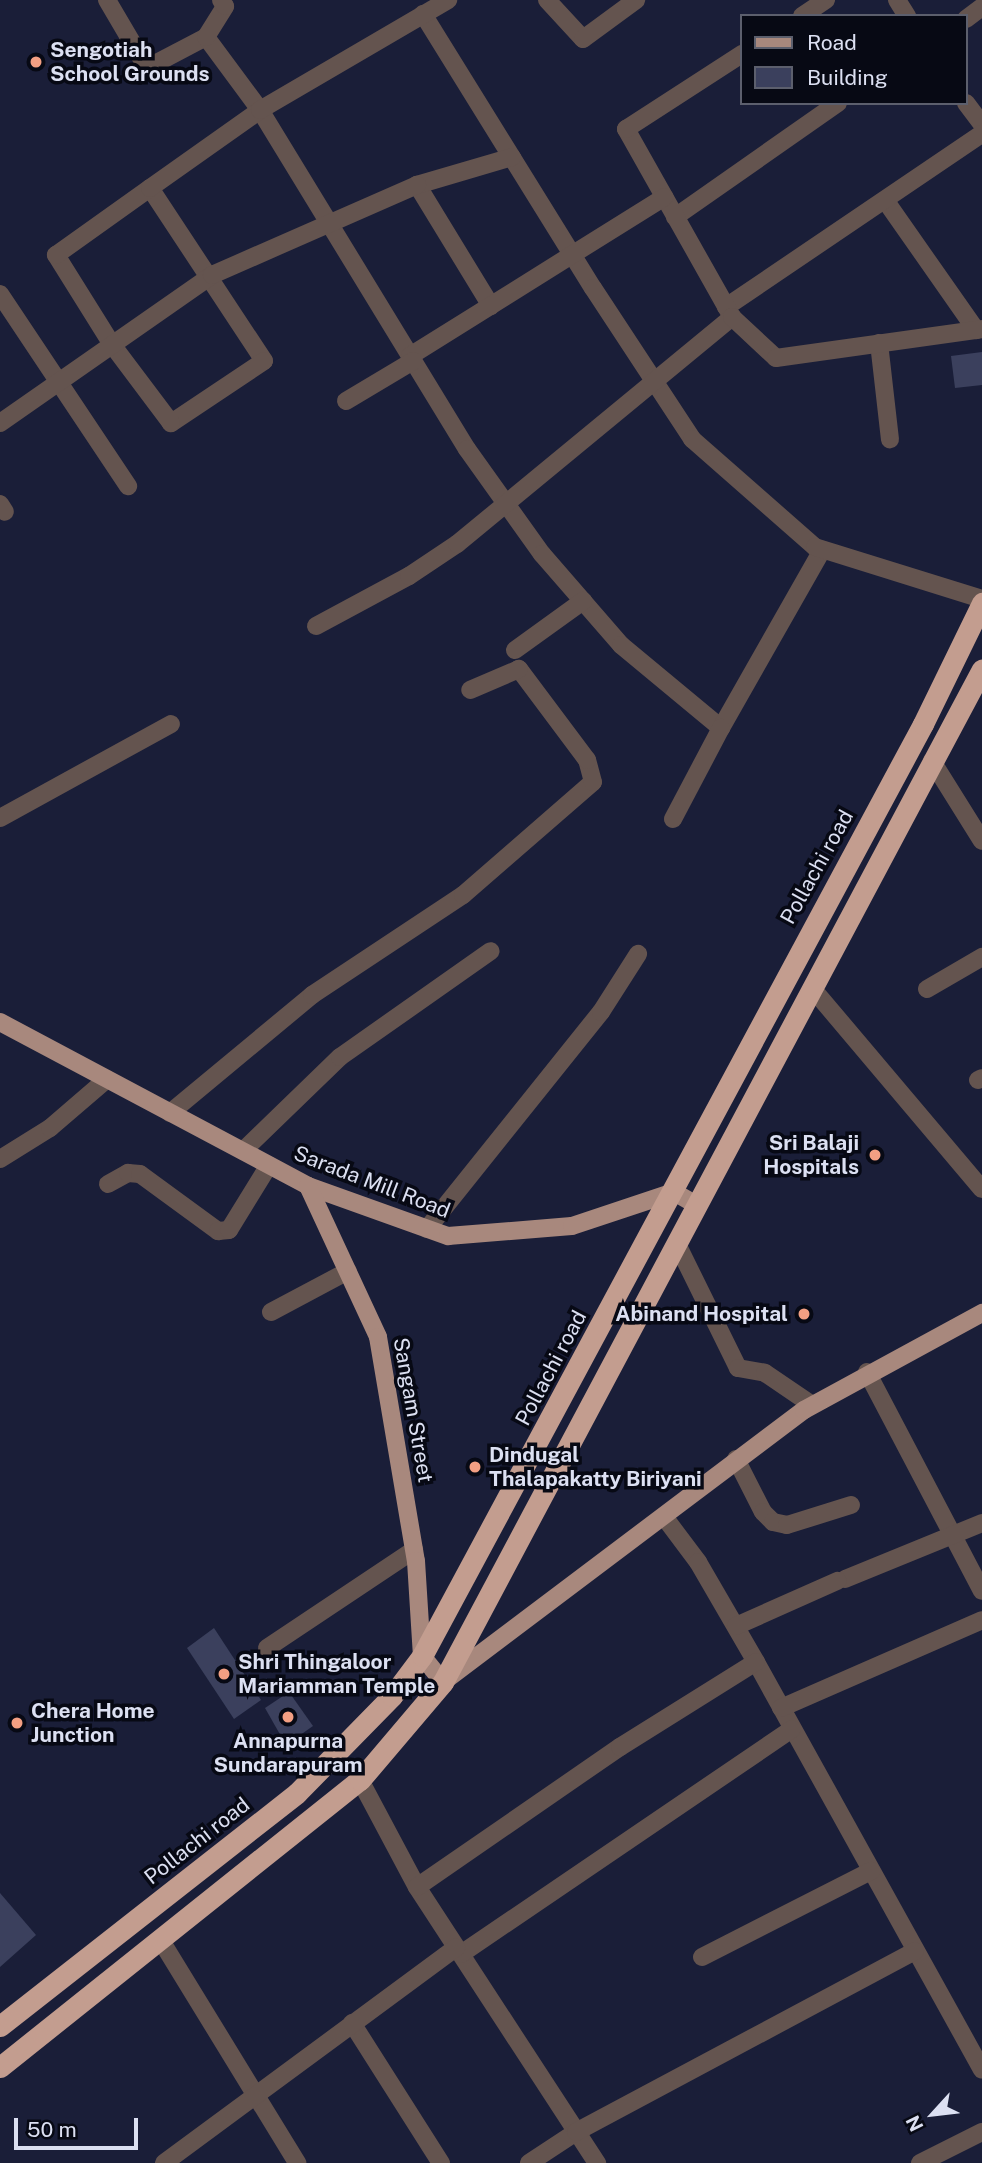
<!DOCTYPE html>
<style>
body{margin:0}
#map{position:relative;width:982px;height:2163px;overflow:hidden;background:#1a1e38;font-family:"Public Sans",sans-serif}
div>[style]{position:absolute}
.building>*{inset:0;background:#3b405d}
.minor>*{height:18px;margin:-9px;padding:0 9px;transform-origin:9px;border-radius:9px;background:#64544f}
.major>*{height:18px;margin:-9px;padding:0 9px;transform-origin:9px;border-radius:9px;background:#a8887d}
.highway>*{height:21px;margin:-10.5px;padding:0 10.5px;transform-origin:10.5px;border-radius:10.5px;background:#c39d8f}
.dots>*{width:19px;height:19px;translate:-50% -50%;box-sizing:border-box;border:4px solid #070914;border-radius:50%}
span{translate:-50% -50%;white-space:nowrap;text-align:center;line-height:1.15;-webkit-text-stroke:7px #070914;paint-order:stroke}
.poi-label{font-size:21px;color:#dce0f2;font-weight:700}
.left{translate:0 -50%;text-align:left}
.right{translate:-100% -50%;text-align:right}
.street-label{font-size:21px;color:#dce0f2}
.legend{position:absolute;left:740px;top:14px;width:228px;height:91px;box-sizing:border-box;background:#070914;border:2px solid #5c5f6d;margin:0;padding:9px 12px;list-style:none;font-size:21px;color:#dce0f2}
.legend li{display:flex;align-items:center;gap:14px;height:35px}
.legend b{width:35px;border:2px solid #5c5f6d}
.north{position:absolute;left:898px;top:2079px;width:70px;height:70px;-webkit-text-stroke:5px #070914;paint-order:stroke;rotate:243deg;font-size:19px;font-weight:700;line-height:28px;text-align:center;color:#dce0f2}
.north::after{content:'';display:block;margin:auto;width:24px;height:32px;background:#dce0f2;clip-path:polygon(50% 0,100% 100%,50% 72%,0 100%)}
.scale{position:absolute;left:14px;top:2118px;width:124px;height:32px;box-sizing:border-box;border:4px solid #dce0f2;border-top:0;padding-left:9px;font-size:21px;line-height:24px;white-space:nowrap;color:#dce0f2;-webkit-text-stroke:5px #070914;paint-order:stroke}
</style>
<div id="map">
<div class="building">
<i style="clip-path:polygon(982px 352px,982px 385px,955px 388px,951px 356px)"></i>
<i style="clip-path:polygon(214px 1628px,261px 1700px,234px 1719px,187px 1648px)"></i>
<i style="clip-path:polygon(289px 1692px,313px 1726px,286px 1745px,265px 1708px)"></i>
<i style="clip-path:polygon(0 1893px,36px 1935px,0 1967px)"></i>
</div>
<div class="minor">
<i style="left:107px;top:0;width:79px;rotate:59.5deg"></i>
<i style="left:147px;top:68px;width:67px;rotate:-27.7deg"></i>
<i style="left:206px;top:37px;width:91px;rotate:53.5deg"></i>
<i style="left:260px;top:110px;width:397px;rotate:58.6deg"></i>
<i style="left:467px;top:449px;width:129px;rotate:54.5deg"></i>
<i style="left:542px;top:554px;width:121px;rotate:49deg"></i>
<i style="left:621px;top:645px;width:130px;rotate:39.7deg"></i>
<i style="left:721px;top:728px;width:205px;rotate:-60.4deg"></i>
<i style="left:547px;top:0;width:53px;rotate:47.3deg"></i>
<i style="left:583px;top:39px;width:66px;rotate:-36.3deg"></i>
<i style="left:897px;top:0;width:19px;rotate:58deg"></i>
<i style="left:423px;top:14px;width:322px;rotate:58.2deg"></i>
<i style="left:593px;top:288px;width:181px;rotate:56.7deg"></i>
<i style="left:692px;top:439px;width:164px;rotate:41.3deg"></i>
<i style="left:815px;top:547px;width:175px;rotate:17.3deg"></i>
<i style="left:802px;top:16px;width:29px;rotate:-34deg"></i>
<i style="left:966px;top:19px;width:20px;rotate:-37deg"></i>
<i style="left:206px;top:37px;width:36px;rotate:-58deg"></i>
<i style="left:225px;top:6px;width:7px;rotate:-124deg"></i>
<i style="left:966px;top:103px;width:26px;rotate:53deg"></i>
<i style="left:150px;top:188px;width:207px;rotate:56.6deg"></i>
<i style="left:264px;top:361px;width:112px;rotate:146.3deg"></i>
<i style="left:171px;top:423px;width:100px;rotate:-126.9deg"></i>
<i style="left:111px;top:343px;width:104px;rotate:-122deg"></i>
<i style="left:56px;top:255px;width:115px;rotate:-35.5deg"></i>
<i style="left:150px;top:188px;width:135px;rotate:-35.3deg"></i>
<i style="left:260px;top:110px;width:218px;rotate:-30.3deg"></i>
<i style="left:885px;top:200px;width:159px;rotate:55deg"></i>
<i style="left:675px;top:217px;width:199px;rotate:-35deg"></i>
<i style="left:0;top:294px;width:231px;rotate:56.3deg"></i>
<i style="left:491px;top:306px;width:142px;rotate:-121.4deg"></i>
<i style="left:417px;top:185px;width:99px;rotate:-16.4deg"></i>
<i style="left:726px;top:307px;width:309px;rotate:-34.1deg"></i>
<i style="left:732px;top:317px;width:216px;rotate:-119.4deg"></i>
<i style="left:626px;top:129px;width:138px;rotate:-32.9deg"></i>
<i style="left:879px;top:343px;width:97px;rotate:83.5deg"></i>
<i style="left:410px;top:356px;width:300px;rotate:-32deg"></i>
<i style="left:346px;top:401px;width:78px;rotate:-30.8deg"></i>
<i style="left:0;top:423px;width:259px;rotate:-34.9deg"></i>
<i style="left:212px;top:275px;width:224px;rotate:-23.7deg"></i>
<i style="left:0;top:504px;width:9px;rotate:58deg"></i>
<i style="left:316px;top:626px;width:106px;rotate:-28.3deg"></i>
<i style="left:409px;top:576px;width:58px;rotate:-33.7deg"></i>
<i style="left:457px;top:544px;width:357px;rotate:-39.5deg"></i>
<i style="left:732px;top:317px;width:60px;rotate:43deg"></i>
<i style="left:776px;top:358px;width:208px;rotate:-8deg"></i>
<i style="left:515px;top:650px;width:84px;rotate:-35.8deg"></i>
<i style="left:932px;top:761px;width:94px;rotate:58deg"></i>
<i style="left:0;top:818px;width:195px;rotate:-28.8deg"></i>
<i style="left:673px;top:819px;width:103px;rotate:-62.2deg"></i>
<i style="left:812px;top:988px;width:263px;rotate:49.8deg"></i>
<i style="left:927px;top:989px;width:64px;rotate:-30.2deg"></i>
<i style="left:978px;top:1080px;width:4px;rotate:-27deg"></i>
<i style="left:170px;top:1113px;width:185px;rotate:-39.7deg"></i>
<i style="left:312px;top:995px;width:181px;rotate:-33.5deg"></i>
<i style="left:463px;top:895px;width:172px;rotate:-41deg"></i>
<i style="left:593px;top:782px;width:23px;rotate:-105deg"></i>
<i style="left:587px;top:760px;width:114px;rotate:-126.8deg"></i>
<i style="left:519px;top:669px;width:53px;rotate:156.8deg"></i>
<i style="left:243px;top:1151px;width:135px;rotate:-44.1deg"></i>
<i style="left:340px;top:1057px;width:184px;rotate:-35.1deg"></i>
<i style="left:0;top:1159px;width:59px;rotate:-31.8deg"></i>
<i style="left:50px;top:1128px;width:75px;rotate:-40.7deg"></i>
<i style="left:108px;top:1184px;width:23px;rotate:-29deg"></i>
<i style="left:128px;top:1173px;width:12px;rotate:5deg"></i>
<i style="left:140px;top:1174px;width:97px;rotate:36.2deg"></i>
<i style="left:218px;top:1231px;width:11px;rotate:-5deg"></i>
<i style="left:229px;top:1230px;width:76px;rotate:-58.4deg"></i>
<i style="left:427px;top:1229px;width:278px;rotate:-51.3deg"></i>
<i style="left:601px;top:1012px;width:69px;rotate:-57.5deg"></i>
<i style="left:678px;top:1246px;width:136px;rotate:63.8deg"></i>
<i style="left:738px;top:1368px;width:27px;rotate:10deg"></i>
<i style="left:765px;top:1373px;width:57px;rotate:34.2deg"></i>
<i style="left:271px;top:1312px;width:87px;rotate:-28deg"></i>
<i style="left:867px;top:1372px;width:247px;rotate:62.3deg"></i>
<i style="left:736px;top:1459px;width:59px;rotate:63deg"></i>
<i style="left:763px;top:1512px;width:14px;rotate:45deg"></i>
<i style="left:773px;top:1522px;width:14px;rotate:12deg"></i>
<i style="left:787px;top:1525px;width:67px;rotate:-17.4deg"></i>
<i style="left:665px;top:1518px;width:55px;rotate:53.1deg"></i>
<i style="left:698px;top:1562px;width:116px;rotate:59.9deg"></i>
<i style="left:756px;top:1662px;width:466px;rotate:61deg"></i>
<i style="left:845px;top:1579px;width:148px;rotate:-22.2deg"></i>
<i style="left:736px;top:1626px;width:111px;rotate:-24deg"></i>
<i style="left:267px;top:1648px;width:177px;rotate:-33.7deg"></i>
<i style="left:781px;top:1708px;width:219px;rotate:-23.6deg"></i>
<i style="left:360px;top:1780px;width:121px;rotate:62deg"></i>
<i style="left:417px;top:1887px;width:330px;rotate:56.9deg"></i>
<i style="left:417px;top:1887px;width:247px;rotate:-34.6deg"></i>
<i style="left:620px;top:1747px;width:160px;rotate:-32deg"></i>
<i style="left:160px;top:1939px;width:263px;rotate:58.5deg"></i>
<i style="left:461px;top:1954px;width:400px;rotate:-34.2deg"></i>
<i style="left:702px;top:1957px;width:190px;rotate:-27deg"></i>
<i style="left:352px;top:2023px;width:166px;rotate:57.6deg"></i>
<i style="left:164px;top:2163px;width:363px;rotate:-36.4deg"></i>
<i style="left:529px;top:2163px;width:56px;rotate:-33.4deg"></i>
<i style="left:576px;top:2132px;width:384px;rotate:-28.1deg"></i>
<i style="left:920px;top:2163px;width:69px;rotate:-26.6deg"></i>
</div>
<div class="major">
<i style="left:0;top:1022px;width:349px;rotate:28deg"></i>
<i style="left:308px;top:1186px;width:149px;rotate:19.7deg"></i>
<i style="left:448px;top:1236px;width:124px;rotate:-4.6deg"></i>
<i style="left:572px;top:1226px;width:108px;rotate:-18.4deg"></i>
<i style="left:674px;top:1192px;width:28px;rotate:30deg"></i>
<i style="left:308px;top:1186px;width:166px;rotate:65.1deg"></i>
<i style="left:378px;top:1337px;width:227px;rotate:80.4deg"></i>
<i style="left:416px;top:1561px;width:95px;rotate:86.4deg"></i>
<i style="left:422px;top:1656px;width:33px;rotate:51deg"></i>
<i style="left:443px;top:1682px;width:452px;rotate:-37deg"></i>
<i style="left:804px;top:1410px;width:203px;rotate:-28.6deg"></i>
</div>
<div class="highway">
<i style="left:0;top:2026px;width:377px;rotate:-38.1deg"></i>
<i style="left:297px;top:1793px;width:136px;rotate:-45.6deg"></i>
<i style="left:392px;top:1696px;width:50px;rotate:-53.1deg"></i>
<i style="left:422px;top:1656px;width:1058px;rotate:-61.74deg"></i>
<i style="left:923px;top:724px;width:135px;rotate:-64deg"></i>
<i style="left:0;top:2067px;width:460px;rotate:-38.6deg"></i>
<i style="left:360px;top:1780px;width:128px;rotate:-49.7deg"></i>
<i style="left:443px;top:1682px;width:1147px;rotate:-61.98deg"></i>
</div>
<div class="dots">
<i style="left:36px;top:62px;background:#f39f83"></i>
<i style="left:875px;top:1155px;background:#f39f83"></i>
<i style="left:804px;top:1314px;background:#f39f83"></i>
<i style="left:475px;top:1467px;background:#f39f83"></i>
<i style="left:224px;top:1674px;background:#f39f83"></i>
<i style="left:288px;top:1717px;background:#f39f83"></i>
<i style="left:17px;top:1723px;background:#f39f83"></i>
</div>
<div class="poi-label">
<span class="left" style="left:50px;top:62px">Sengotiah<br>School Grounds</span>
<span class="right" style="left:859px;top:1155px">Sri Balaji<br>Hospitals</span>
<span class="right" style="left:788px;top:1314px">Abinand Hospital</span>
<span class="left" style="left:489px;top:1467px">Dindugal<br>Thalapakatty Biriyani</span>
<span class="left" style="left:238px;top:1674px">Shri Thingaloor<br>Mariamman Temple</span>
<span class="left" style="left:31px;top:1723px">Chera Home<br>Junction</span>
<span style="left:288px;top:1753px">Annapurna<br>Sundarapuram</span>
</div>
<div class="street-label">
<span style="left:817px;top:867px;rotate:-61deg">Pollachi road</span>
<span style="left:372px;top:1182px;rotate:21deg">Sarada Mill Road</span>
<span style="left:551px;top:1368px;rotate:-62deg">Pollachi road</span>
<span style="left:413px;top:1410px;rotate:80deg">Sangam Street</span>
<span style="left:197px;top:1841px;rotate:-38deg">Pollachi road</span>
</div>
<ul class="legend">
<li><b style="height:9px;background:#a8887d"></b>Road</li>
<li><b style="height:19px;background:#3b405d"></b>Building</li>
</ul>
<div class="north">N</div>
<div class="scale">50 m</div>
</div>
